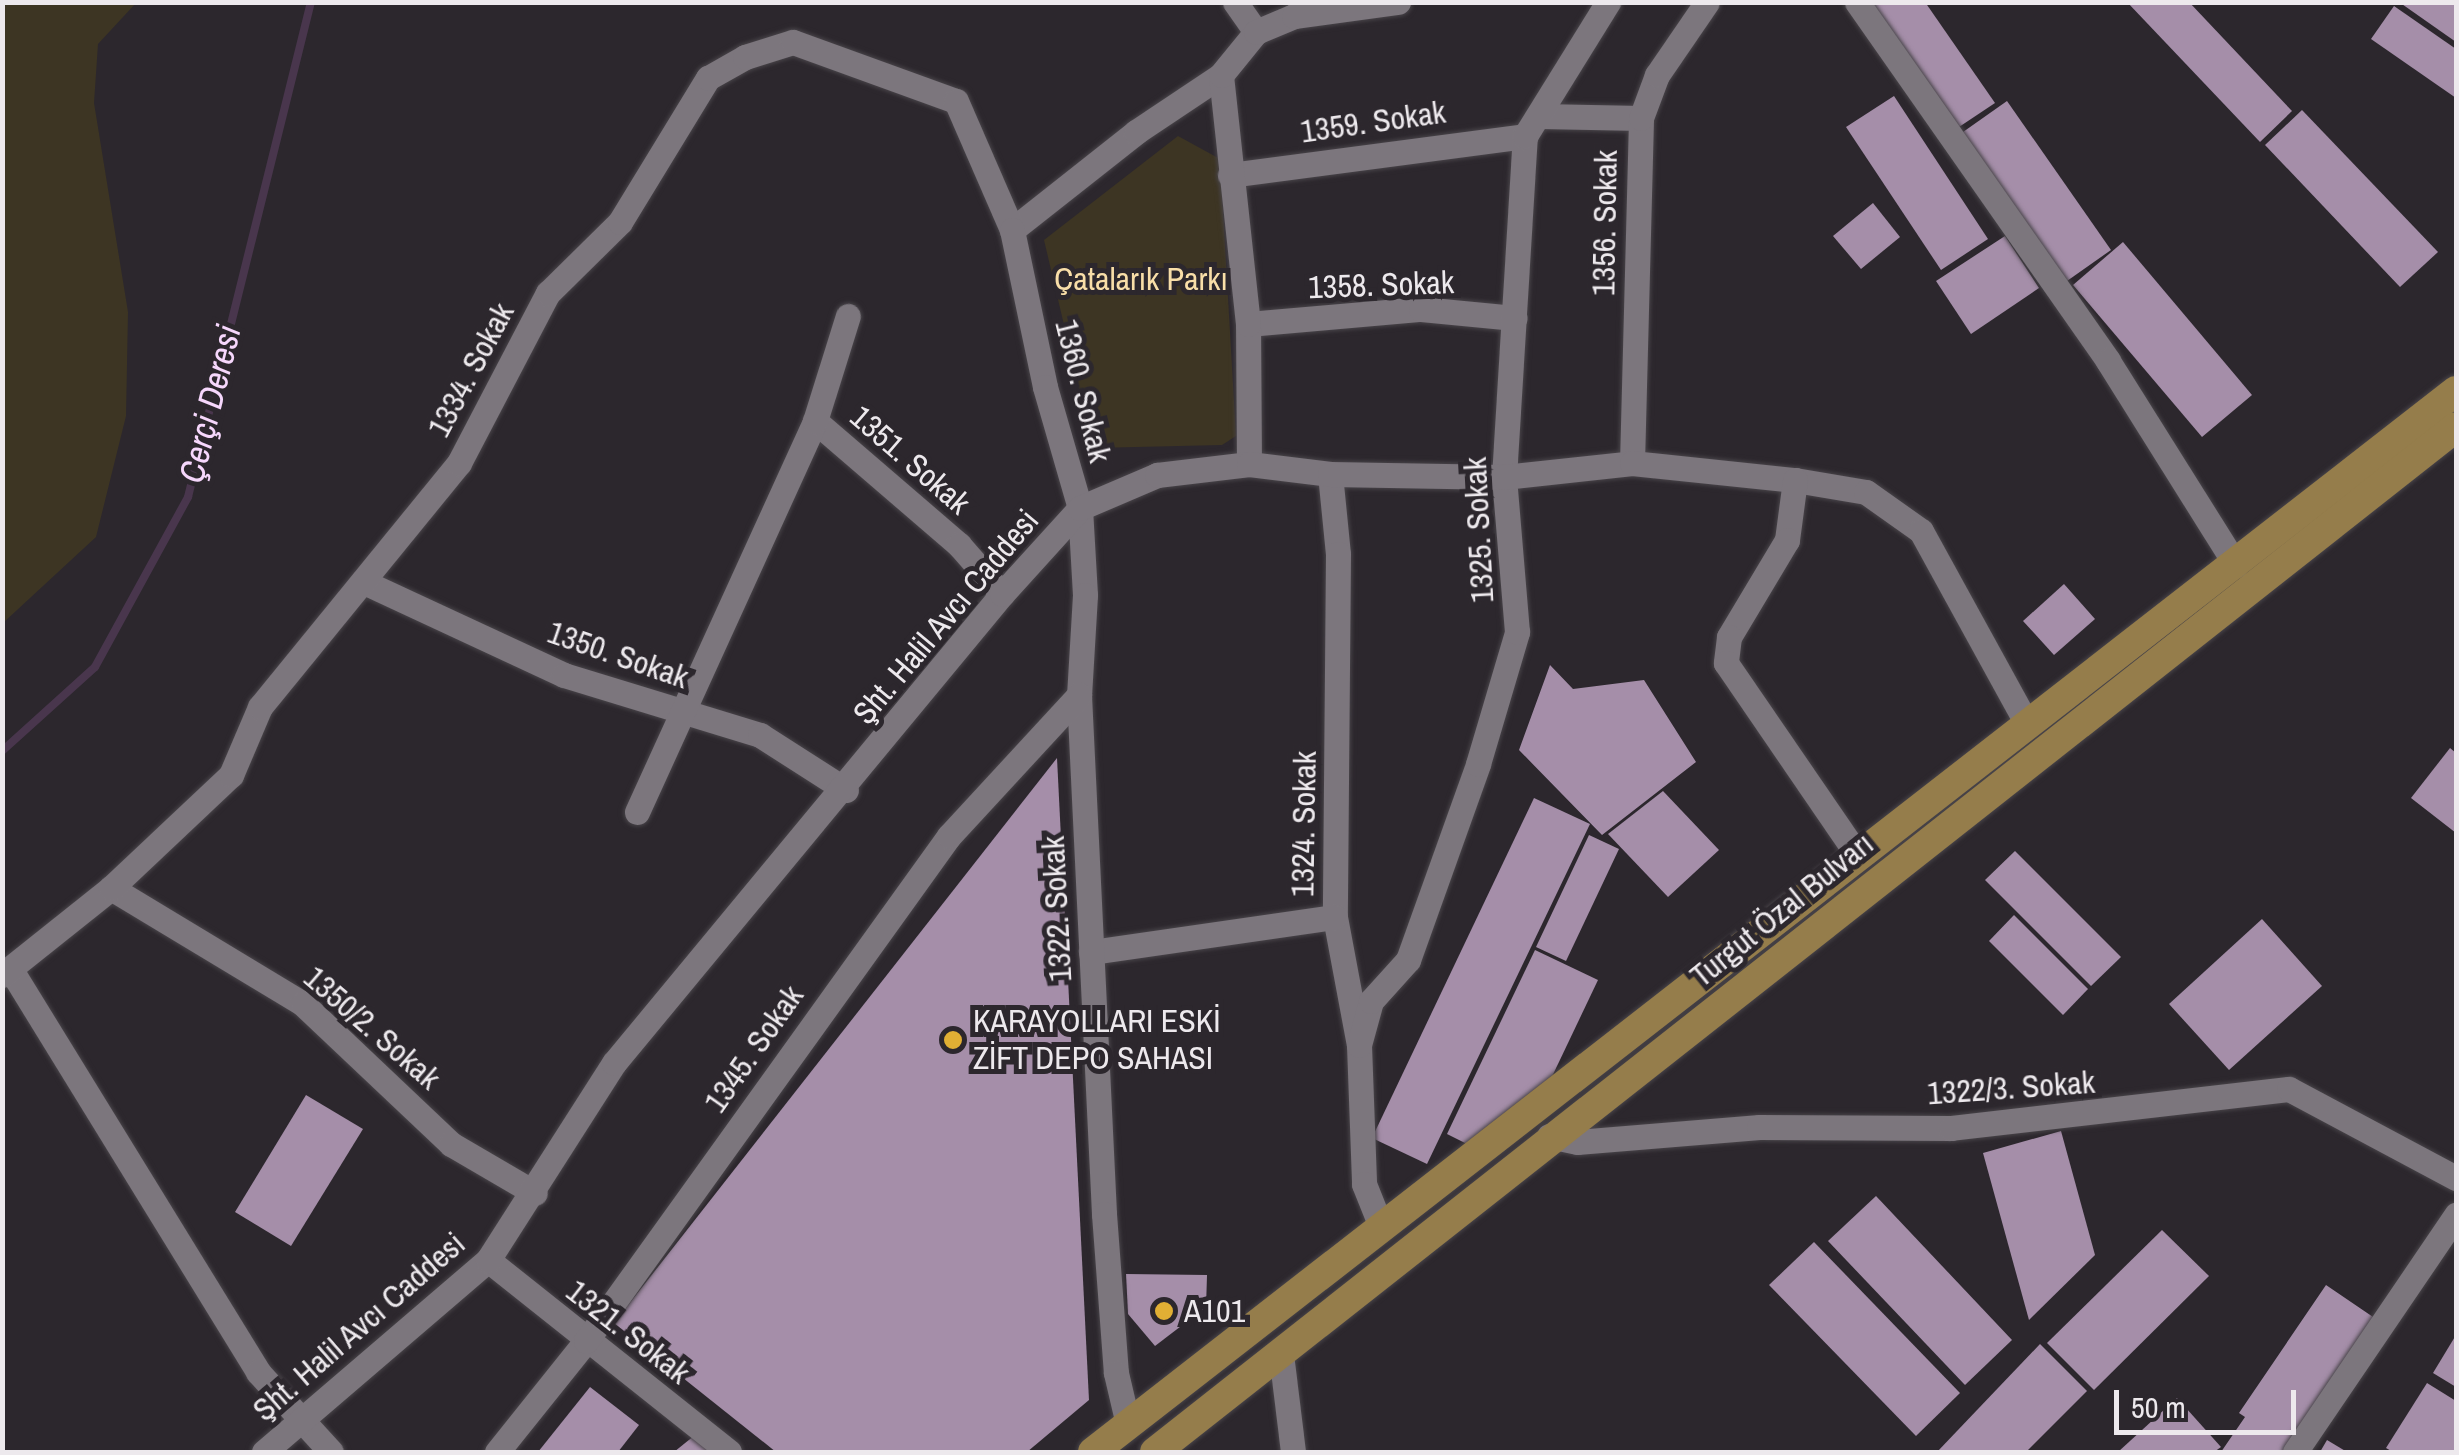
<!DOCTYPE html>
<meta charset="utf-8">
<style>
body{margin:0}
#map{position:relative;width:2459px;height:1455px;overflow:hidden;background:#2c272d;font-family:"Archivo Narrow",sans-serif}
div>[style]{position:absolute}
.green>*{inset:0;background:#3d3523}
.stream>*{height:8px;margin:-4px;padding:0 4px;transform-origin:4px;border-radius:4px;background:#49364d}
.building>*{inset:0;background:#a58ea9}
.roads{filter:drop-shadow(0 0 2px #484449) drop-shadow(0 0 2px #484449)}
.minor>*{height:25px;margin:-12.5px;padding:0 12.5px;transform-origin:12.5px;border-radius:12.5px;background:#7c767d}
.major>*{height:30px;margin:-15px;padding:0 15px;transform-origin:15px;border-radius:15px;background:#957d4b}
.dots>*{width:28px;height:28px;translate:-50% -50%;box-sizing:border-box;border:5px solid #2c272d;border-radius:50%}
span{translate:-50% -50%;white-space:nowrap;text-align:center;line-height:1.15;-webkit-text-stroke:10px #2c272d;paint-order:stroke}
.street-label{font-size:32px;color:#ede9ed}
.park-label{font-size:32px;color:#f8dea8}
.poi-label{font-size:32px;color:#ede9ed}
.left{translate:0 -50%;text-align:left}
.water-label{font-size:35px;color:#f6d7fc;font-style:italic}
.frame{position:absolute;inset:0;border:5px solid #ede9ed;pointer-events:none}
.scale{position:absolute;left:2114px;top:1390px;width:182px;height:45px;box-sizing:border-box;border:5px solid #ede9ed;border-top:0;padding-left:12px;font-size:30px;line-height:35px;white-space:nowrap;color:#ede9ed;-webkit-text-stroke:8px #2c272d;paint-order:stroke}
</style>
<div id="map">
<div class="green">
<i style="clip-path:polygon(3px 2px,136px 3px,98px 44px,94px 103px,128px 312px,126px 416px,96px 537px,3px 623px)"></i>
<i style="clip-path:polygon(1178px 136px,1220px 159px,1236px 436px,1222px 445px,1093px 448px,1044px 240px)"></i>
</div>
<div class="stream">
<i style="left:2px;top:751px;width:125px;rotate:-42.1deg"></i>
<i style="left:95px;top:667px;width:194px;rotate:-61.3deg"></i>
<i style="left:188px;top:497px;width:510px;rotate:-76.05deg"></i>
</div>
<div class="building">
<i style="clip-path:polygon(1872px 2px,1925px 2px,1995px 103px,1959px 127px)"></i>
<i style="clip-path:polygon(2127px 2px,2189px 2px,2292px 111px,2260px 142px)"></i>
<i style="clip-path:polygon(2399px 2px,2456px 2px,2456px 42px)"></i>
<i style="clip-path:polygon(2394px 6px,2456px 49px,2456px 98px,2371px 39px)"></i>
<i style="clip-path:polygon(1894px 96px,1988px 239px,1941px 270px,1846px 127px)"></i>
<i style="clip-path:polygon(2007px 101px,2111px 250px,2067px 281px,1963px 132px)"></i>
<i style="clip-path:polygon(2302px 110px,2438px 252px,2400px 287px,2265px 145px)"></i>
<i style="clip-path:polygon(1873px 203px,1900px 237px,1861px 269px,1833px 236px)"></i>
<i style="clip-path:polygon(2005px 236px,2039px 288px,1971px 334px,1936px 281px)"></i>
<i style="clip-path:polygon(2123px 242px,2252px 395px,2202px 437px,2073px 285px)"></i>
<i style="clip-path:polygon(2064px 584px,2095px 619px,2054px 655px,2023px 621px)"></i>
<i style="clip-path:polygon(1550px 665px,1573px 689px,1644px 680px,1696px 762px,1602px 835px,1519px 750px)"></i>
<i style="clip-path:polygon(2450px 748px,2456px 753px,2456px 833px,2411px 798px)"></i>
<i style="clip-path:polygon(1057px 758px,1089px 1400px,1027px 1452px,776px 1452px,614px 1323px)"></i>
<i style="clip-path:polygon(1663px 791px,1719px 850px,1668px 897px,1608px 834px)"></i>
<i style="clip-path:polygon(1534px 798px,1590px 824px,1427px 1164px,1372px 1138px)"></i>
<i style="clip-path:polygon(1589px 835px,1619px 849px,1566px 961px,1536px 947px)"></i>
<i style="clip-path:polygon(2015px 851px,2121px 957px,2091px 986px,1985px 880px)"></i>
<i style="clip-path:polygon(2014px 915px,2088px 989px,2063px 1015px,1989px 941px)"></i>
<i style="clip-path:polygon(2262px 919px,2322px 986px,2229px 1070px,2169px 1004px)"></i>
<i style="clip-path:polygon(1535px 950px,1598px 980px,1548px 1085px,1469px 1145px,1447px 1134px)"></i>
<i style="clip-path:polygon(306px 1095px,363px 1129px,291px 1246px,235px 1212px)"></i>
<i style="clip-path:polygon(2061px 1131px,2095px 1255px,2029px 1320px,1983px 1153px)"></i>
<i style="clip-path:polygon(1876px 1196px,2012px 1340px,1965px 1385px,1828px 1241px)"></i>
<i style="clip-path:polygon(2162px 1230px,2209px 1276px,2094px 1390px,2047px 1343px)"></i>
<i style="clip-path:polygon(1814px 1242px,1960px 1393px,1916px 1436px,1769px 1285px)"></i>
<i style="clip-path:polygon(1126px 1274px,1207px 1275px,1206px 1307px,1155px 1346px,1128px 1314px)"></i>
<i style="clip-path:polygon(2326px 1285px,2376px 1319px,2285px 1452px,2221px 1452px,2245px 1417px,2239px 1413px)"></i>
<i style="clip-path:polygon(2456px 1335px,2456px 1387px,2433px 1373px)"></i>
<i style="clip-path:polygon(2040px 1344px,2087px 1391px,2026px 1452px,1937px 1452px)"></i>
<i style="clip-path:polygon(2427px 1383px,2456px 1401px,2456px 1452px,2393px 1452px,2386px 1448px)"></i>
<i style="clip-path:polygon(590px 1387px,639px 1425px,618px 1452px,538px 1452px)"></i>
<i style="clip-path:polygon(2177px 1398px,2221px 1447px,2214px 1452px,2118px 1452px)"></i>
<i style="clip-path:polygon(700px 1431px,718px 1452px,674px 1452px)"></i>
<i style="clip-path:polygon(2327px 1440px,2347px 1452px,2320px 1452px)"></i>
</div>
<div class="roads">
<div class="minor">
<i style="left:1235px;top:2px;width:37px;rotate:55deg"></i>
<i style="left:1857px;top:2px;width:438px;rotate:55deg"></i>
<i style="left:2108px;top:361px;width:241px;rotate:57.9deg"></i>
<i style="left:1540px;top:116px;width:101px;rotate:1.1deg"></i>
<i style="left:1230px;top:175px;width:298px;rotate:-7.5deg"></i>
<i style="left:1012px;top:230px;width:158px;rotate:-38.3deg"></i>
<i style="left:1136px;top:132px;width:102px;rotate:-33.8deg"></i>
<i style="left:1248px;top:324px;width:174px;rotate:-5deg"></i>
<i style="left:1421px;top:309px;width:94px;rotate:5.5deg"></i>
<i style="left:815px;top:421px;width:190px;rotate:40.7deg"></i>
<i style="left:959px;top:545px;width:65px;rotate:48.7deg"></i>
<i style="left:1632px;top:463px;width:345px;rotate:-88.5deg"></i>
<i style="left:1641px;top:118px;width:46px;rotate:-69.6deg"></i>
<i style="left:1657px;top:75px;width:88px;rotate:-55.6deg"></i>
<i style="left:1249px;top:464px;width:140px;rotate:-90.4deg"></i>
<i style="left:1248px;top:324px;width:250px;rotate:-96.2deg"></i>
<i style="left:1221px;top:75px;width:55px;rotate:-50.9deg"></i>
<i style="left:1256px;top:32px;width:41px;rotate:-22.8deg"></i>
<i style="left:1294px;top:16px;width:105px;rotate:-7.7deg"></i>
<i style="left:1330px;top:474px;width:80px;rotate:84.3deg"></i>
<i style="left:1338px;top:554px;width:363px;rotate:90.5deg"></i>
<i style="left:1335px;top:917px;width:130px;rotate:79.4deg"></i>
<i style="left:1359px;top:1045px;width:139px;rotate:87.9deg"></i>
<i style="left:1364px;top:1184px;width:48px;rotate:68.2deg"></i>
<i style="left:1795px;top:480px;width:72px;rotate:9.6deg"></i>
<i style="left:1866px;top:492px;width:67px;rotate:35.3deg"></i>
<i style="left:1921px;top:531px;width:220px;rotate:61.2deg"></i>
<i style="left:366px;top:583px;width:218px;rotate:24.9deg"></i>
<i style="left:564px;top:675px;width:205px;rotate:17deg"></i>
<i style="left:760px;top:735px;width:102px;rotate:32.6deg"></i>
<i style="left:637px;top:812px;width:430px;rotate:-65.5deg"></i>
<i style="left:815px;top:421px;width:110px;rotate:-72.6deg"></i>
<i style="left:111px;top:888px;width:224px;rotate:31.1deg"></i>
<i style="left:303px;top:1004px;width:204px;rotate:43.4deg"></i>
<i style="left:451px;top:1144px;width:97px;rotate:30.3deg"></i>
<i style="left:1091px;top:952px;width:246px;rotate:-8.2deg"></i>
<i style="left:11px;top:970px;width:472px;rotate:58.4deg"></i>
<i style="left:258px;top:1372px;width:108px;rotate:47.6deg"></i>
<i style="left:2px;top:975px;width:139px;rotate:-38.6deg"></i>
<i style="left:111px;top:888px;width:165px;rotate:-43.3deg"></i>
<i style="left:231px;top:775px;width:74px;rotate:-66.9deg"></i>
<i style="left:260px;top:707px;width:315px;rotate:-50.8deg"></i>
<i style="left:459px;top:463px;width:192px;rotate:-62.4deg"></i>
<i style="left:548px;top:293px;width:101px;rotate:-44.6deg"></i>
<i style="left:620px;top:222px;width:169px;rotate:-58.6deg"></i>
<i style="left:708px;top:78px;width:43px;rotate:-29.6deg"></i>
<i style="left:745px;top:57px;width:50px;rotate:-17.4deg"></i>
<i style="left:793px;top:42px;width:173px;rotate:19.9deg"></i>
<i style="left:956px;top:101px;width:141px;rotate:66.5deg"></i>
<i style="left:1012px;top:230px;width:160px;rotate:78.1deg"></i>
<i style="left:1045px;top:387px;width:126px;rotate:73.9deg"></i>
<i style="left:1080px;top:508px;width:87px;rotate:86.7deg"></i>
<i style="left:1085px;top:595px;width:100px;rotate:93.4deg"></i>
<i style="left:1079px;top:695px;width:520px;rotate:87.24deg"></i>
<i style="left:1104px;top:1214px;width:159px;rotate:85.7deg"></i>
<i style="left:1116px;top:1373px;width:52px;rotate:76.8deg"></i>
<i style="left:1359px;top:1045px;width:46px;rotate:-74.7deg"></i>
<i style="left:1371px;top:1001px;width:55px;rotate:-47.9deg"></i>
<i style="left:1408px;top:960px;width:208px;rotate:-70.3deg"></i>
<i style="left:1478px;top:764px;width:138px;rotate:-73.5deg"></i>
<i style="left:1517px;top:632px;width:156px;rotate:-94.8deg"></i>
<i style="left:1504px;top:477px;width:342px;rotate:-86.5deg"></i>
<i style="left:1525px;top:136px;width:158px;rotate:-58.2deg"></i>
<i style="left:1549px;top:1136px;width:29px;rotate:12deg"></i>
<i style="left:1577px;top:1142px;width:183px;rotate:-4.7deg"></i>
<i style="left:1759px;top:1127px;width:192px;rotate:0.3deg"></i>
<i style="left:1951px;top:1128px;width:340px;rotate:-6.6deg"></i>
<i style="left:2289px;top:1089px;width:189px;rotate:28.1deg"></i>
<i style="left:488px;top:1260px;width:308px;rotate:38.5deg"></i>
<i style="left:1281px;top:1354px;width:99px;rotate:83deg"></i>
<i style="left:264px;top:1452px;width:295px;rotate:-40.6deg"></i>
<i style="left:488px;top:1260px;width:234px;rotate:-57.4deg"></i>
<i style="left:614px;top:1063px;width:609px;rotate:-50.4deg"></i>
<i style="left:1002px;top:594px;width:116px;rotate:-47.8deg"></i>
<i style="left:1080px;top:508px;width:84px;rotate:-23.2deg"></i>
<i style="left:1157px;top:475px;width:93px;rotate:-6.8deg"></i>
<i style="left:1249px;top:464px;width:82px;rotate:7deg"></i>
<i style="left:1330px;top:474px;width:174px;rotate:1deg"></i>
<i style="left:1504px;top:477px;width:129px;rotate:-6.2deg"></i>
<i style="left:1632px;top:463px;width:164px;rotate:6deg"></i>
<i style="left:1795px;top:480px;width:61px;rotate:97.6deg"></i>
<i style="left:1787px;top:540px;width:113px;rotate:120.9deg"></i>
<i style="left:1729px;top:637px;width:26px;rotate:97deg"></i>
<i style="left:1726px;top:663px;width:232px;rotate:55.6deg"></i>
<i style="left:497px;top:1452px;width:142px;rotate:-51.3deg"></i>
<i style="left:586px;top:1341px;width:622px;rotate:-54.29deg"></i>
<i style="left:949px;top:836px;width:192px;rotate:-47.3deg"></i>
<i style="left:2295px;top:1452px;width:287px;rotate:-55.8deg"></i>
</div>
<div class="major">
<i style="left:1093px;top:1452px;width:1727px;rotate:-37.9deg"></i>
<i style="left:1155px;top:1452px;width:1656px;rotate:-38.23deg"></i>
</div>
</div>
<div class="dots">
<i style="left:953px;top:1040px;background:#e1af34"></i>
<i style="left:1164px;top:1311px;background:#e1af34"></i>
</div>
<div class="street-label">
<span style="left:1373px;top:122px;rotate:-8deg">1359. Sokak</span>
<span style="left:1605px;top:223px;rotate:-89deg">1356. Sokak</span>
<span style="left:1381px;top:285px;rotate:-2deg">1358. Sokak</span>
<span style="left:471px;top:370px;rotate:-62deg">1334. Sokak</span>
<span style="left:1083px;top:391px;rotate:76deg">1360. Sokak</span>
<span style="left:910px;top:460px;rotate:41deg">1351. Sokak</span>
<span style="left:1479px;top:530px;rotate:-93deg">1325. Sokak</span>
<span style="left:946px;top:617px;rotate:-50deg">Şht. Halil Avcı Caddesi</span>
<span style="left:618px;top:655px;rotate:19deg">1350. Sokak</span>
<span style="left:1304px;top:824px;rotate:-89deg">1324. Sokak</span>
<span style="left:1057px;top:909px;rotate:-93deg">1322. Sokak</span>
<span style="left:1782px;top:910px;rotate:-39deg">Turgut Özal Bulvarı</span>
<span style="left:372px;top:1028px;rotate:41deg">1350/2. Sokak</span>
<span style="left:754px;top:1049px;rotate:-55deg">1345. Sokak</span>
<span style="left:2011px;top:1088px;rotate:-4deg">1322/3. Sokak</span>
<span style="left:359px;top:1327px;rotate:-41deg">Şht. Halil Avcı Caddesi</span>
<span style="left:628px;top:1332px;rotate:38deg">1321. Sokak</span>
</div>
<div class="park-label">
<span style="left:1141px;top:279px">Çatalarık Parkı</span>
</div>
<div class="poi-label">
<span class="left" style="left:973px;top:1040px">KARAYOLLARI ESKİ<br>ZİFT DEPO SAHASI</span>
<span class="left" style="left:1184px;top:1311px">A101</span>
</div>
<div class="water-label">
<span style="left:210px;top:404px;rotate:-76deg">Çerçi Deresi</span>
</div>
<div class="frame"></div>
<div class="scale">50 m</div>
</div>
